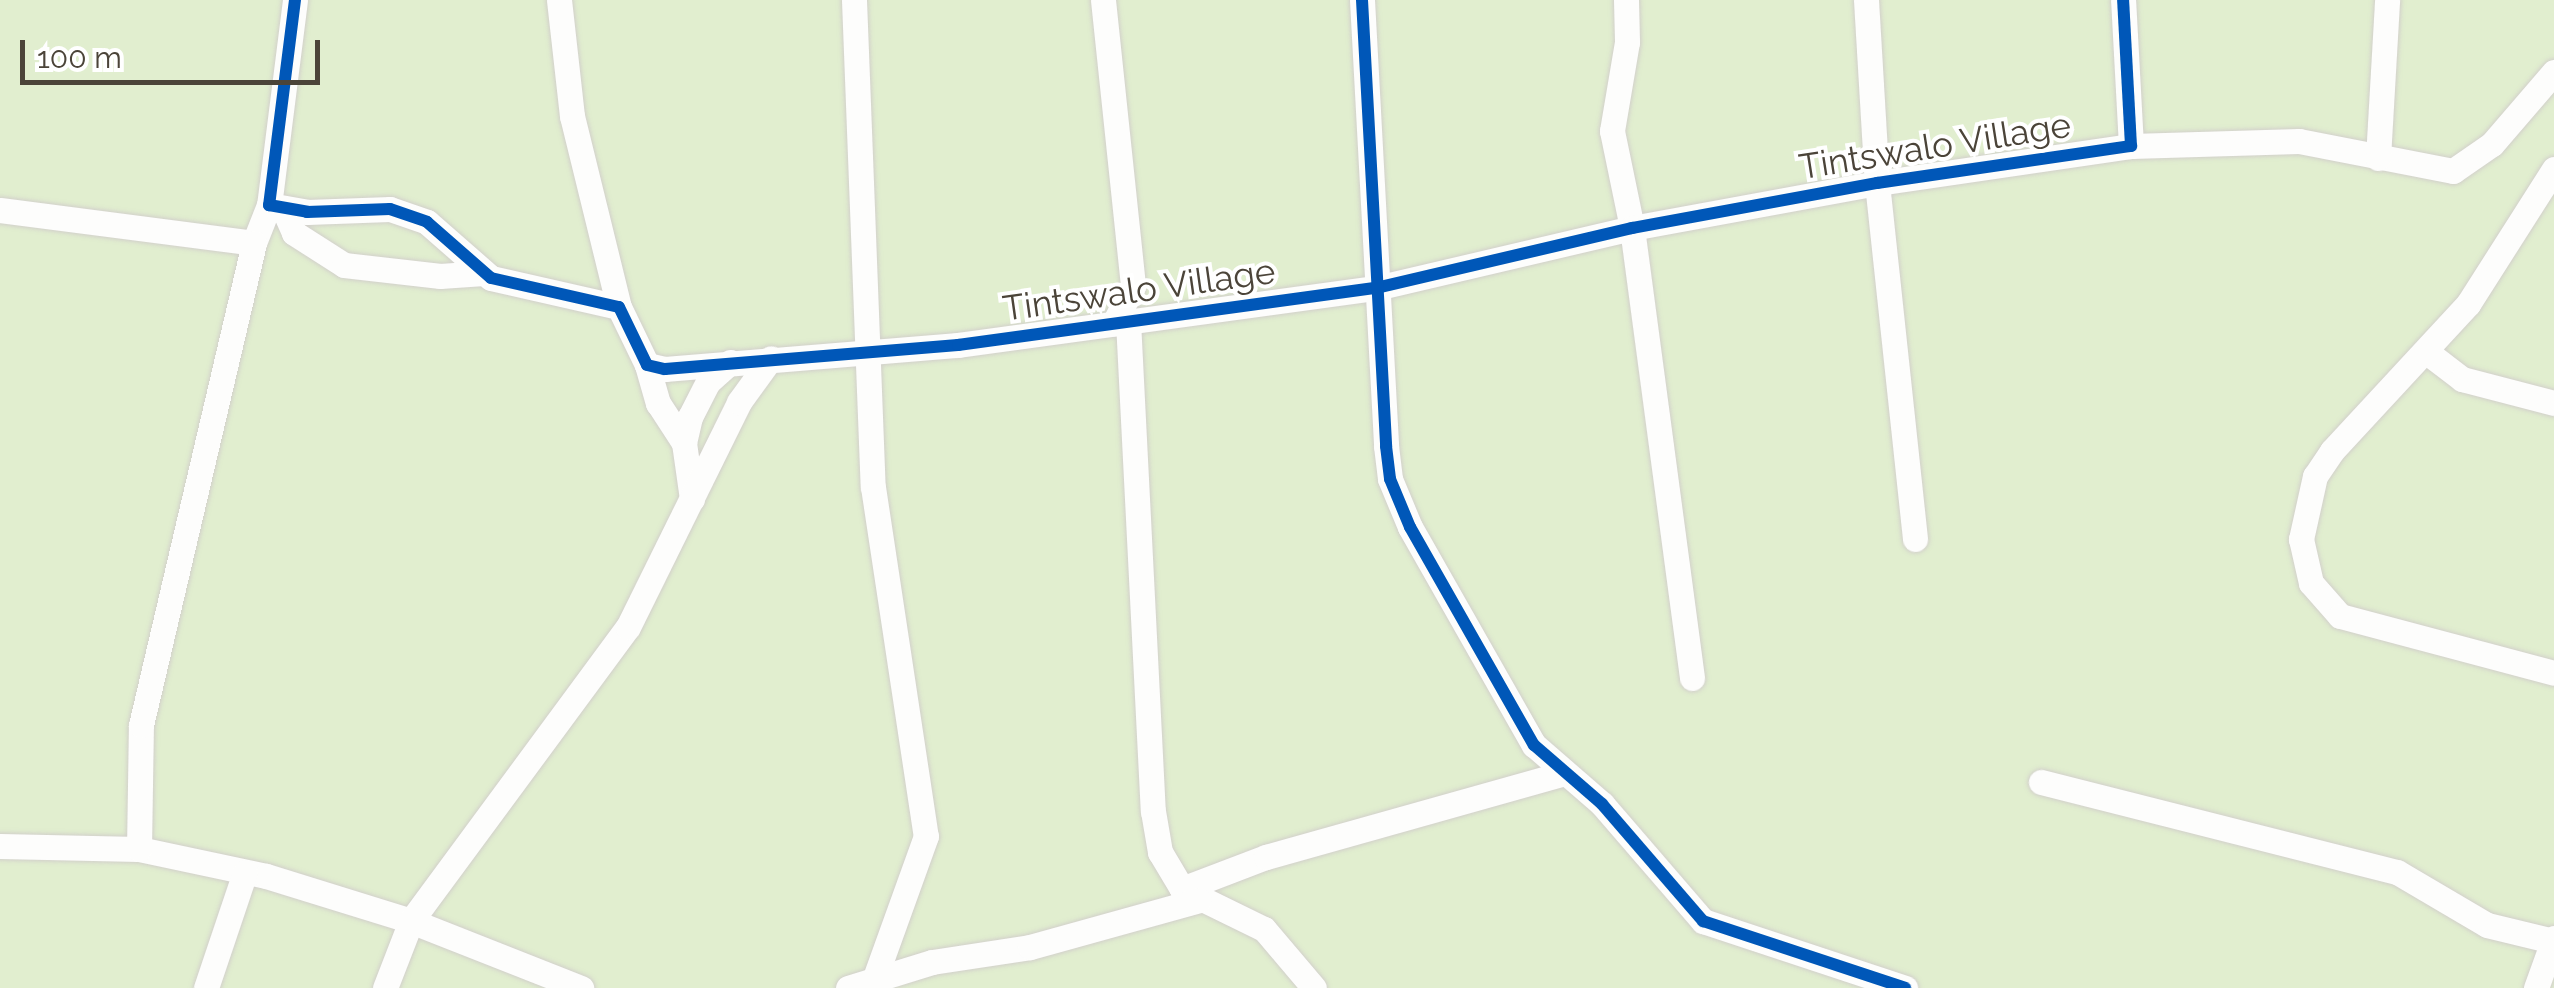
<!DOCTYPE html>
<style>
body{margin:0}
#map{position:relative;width:2554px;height:988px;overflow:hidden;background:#f4f2ee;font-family:Raleway,sans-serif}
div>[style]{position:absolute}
.green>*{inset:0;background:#e1eecf}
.roads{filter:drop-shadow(0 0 2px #d2d0cb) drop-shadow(0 0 2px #d2d0cb)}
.street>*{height:25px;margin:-12.5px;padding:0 12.5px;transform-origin:12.5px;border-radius:12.5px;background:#fdfdfc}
.cycleway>*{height:12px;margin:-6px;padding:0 6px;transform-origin:6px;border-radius:6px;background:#0057b8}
span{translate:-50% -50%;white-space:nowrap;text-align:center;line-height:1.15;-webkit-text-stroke:8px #fff;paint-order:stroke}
.street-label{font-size:35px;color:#4b4439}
.scale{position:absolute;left:20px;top:40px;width:300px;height:45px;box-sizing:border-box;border:5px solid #4b4439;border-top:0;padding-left:12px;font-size:30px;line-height:35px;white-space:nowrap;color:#4b4439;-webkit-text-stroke:8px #fff;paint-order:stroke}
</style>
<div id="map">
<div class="green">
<i style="clip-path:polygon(0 0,2554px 0,2554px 988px,0 988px)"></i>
</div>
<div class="roads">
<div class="street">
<i style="left:295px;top:0;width:207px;rotate:97.2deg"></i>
<i style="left:269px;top:205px;width:39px;rotate:10deg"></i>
<i style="left:307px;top:212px;width:83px;rotate:-2.1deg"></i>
<i style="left:390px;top:209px;width:39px;rotate:19deg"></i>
<i style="left:427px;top:222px;width:85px;rotate:41.2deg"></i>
<i style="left:491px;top:278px;width:131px;rotate:12.8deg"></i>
<i style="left:619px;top:307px;width:64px;rotate:64.2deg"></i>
<i style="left:647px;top:365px;width:18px;rotate:13deg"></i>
<i style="left:665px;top:369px;width:294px;rotate:-4.7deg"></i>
<i style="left:958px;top:345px;width:422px;rotate:-7.8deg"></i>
<i style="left:1376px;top:288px;width:263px;rotate:-13.2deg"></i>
<i style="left:1632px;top:228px;width:249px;rotate:-10.4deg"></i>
<i style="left:1877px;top:183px;width:257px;rotate:-8.3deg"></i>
<i style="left:2131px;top:146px;width:146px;rotate:-93.1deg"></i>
<i style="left:559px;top:0;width:117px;rotate:83.6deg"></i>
<i style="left:572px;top:116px;width:197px;rotate:76.2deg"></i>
<i style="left:854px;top:0;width:487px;rotate:87.8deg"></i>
<i style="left:873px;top:487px;width:353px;rotate:81.4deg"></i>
<i style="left:926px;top:836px;width:151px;rotate:109.8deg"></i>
<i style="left:1103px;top:0;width:288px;rotate:84deg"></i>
<i style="left:1133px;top:286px;width:42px;rotate:117.2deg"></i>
<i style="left:1362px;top:0;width:447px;rotate:86.9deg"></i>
<i style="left:1386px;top:446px;width:33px;rotate:83deg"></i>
<i style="left:1390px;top:479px;width:52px;rotate:67.4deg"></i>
<i style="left:1410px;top:527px;width:251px;rotate:60.4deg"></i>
<i style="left:1534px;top:745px;width:90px;rotate:40.9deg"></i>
<i style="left:1602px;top:804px;width:155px;rotate:49.2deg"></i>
<i style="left:1703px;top:921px;width:213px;rotate:18.3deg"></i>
<i style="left:1626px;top:0;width:42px;rotate:88.6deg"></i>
<i style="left:1627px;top:42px;width:90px;rotate:99.6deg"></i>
<i style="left:1612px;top:131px;width:99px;rotate:78.3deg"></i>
<i style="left:1632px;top:228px;width:454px;rotate:82.4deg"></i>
<i style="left:1866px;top:0;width:183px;rotate:86.6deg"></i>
<i style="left:1877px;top:183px;width:358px;rotate:83.9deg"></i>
<i style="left:2131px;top:146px;width:168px;rotate:-1.7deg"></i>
<i style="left:2299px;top:141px;width:157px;rotate:11deg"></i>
<i style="left:2453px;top:171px;width:47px;rotate:-34.7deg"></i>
<i style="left:2492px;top:144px;width:95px;rotate:-49.3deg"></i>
<i style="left:2378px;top:158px;width:158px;rotate:-86.7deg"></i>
<i style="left:2554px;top:169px;width:160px;rotate:122.5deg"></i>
<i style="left:2468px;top:304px;width:200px;rotate:132.8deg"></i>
<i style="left:2332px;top:451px;width:30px;rotate:124deg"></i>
<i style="left:2315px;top:476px;width:65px;rotate:102.5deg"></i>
<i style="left:2301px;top:539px;width:45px;rotate:77.2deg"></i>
<i style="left:2311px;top:583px;width:44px;rotate:48.7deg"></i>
<i style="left:2340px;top:616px;width:221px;rotate:14.9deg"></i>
<i style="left:283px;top:208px;width:27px;rotate:66deg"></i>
<i style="left:294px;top:233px;width:59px;rotate:32.6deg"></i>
<i style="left:344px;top:265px;width:97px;rotate:6.5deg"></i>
<i style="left:440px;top:276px;width:44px;rotate:-3.9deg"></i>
<i style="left:0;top:210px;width:256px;rotate:7.4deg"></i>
<i style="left:254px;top:243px;width:41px;rotate:-68.5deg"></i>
<i style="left:1128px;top:321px;width:491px;rotate:87.1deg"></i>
<i style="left:1153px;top:811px;width:42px;rotate:80.3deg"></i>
<i style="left:1160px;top:852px;width:43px;rotate:59.3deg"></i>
<i style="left:1182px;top:889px;width:91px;rotate:26deg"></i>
<i style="left:1264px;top:929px;width:77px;rotate:49.7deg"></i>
<i style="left:2428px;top:353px;width:43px;rotate:37.4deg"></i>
<i style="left:2462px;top:379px;width:95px;rotate:14.6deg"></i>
<i style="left:647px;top:365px;width:40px;rotate:74deg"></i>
<i style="left:658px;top:403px;width:48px;rotate:57deg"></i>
<i style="left:692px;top:499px;width:57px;rotate:-98.1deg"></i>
<i style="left:684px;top:443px;width:27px;rotate:-77deg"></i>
<i style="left:690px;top:417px;width:39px;rotate:-63deg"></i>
<i style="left:708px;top:382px;width:30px;rotate:-42deg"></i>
<i style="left:2041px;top:782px;width:367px;rotate:14.2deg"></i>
<i style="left:2397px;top:872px;width:104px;rotate:30.5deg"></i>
<i style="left:2487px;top:925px;width:68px;rotate:13.6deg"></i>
<i style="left:0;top:846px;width:139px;rotate:1.2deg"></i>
<i style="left:139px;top:849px;width:130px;rotate:12deg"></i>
<i style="left:266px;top:876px;width:152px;rotate:17.2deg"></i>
<i style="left:411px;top:921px;width:183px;rotate:21.5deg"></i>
<i style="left:139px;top:849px;width:124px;rotate:-89.1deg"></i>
<i style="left:141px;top:725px;width:495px;rotate:-76.8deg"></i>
<i style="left:1182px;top:889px;width:90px;rotate:-20.9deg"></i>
<i style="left:1266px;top:857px;width:310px;rotate:-15.7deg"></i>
<i style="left:206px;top:988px;width:122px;rotate:-71.4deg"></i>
<i style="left:385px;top:988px;width:72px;rotate:-68.8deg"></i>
<i style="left:411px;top:921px;width:365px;rotate:-53.6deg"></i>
<i style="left:628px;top:627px;width:251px;rotate:-63.7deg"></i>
<i style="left:739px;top:402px;width:54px;rotate:-54deg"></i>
<i style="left:848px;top:988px;width:88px;rotate:-17.2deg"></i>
<i style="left:932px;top:962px;width:99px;rotate:-8.7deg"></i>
<i style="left:1030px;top:947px;width:175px;rotate:-15.5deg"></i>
<i style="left:2536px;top:988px;width:53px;rotate:-70.2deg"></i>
</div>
</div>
<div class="cycleway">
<i style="left:295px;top:0;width:207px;rotate:97.2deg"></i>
<i style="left:269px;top:205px;width:39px;rotate:10deg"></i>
<i style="left:307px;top:212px;width:83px;rotate:-2.1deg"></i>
<i style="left:390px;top:209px;width:39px;rotate:19deg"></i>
<i style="left:427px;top:222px;width:85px;rotate:41.2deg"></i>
<i style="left:491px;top:278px;width:131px;rotate:12.8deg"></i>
<i style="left:619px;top:307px;width:64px;rotate:64.2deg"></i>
<i style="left:647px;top:365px;width:18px;rotate:13deg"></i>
<i style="left:665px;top:369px;width:294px;rotate:-4.7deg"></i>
<i style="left:958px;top:345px;width:422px;rotate:-7.8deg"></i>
<i style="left:1376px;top:288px;width:263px;rotate:-13.2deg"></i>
<i style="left:1632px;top:228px;width:249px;rotate:-10.4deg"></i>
<i style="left:1877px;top:183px;width:257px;rotate:-8.3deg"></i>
<i style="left:2131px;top:146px;width:146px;rotate:-93.1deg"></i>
<i style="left:1362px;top:0;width:447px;rotate:86.9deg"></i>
<i style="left:1386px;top:446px;width:33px;rotate:83deg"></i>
<i style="left:1390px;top:479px;width:52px;rotate:67.4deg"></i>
<i style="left:1410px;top:527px;width:251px;rotate:60.4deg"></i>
<i style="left:1534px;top:745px;width:90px;rotate:40.9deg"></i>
<i style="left:1602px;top:804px;width:155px;rotate:49.2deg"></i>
<i style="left:1703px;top:921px;width:213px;rotate:18.3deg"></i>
</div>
<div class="street-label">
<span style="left:1935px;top:146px;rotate:-9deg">Tintswalo Village</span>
<span style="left:1139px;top:290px;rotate:-8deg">Tintswalo Village</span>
</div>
<div class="scale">100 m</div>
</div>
